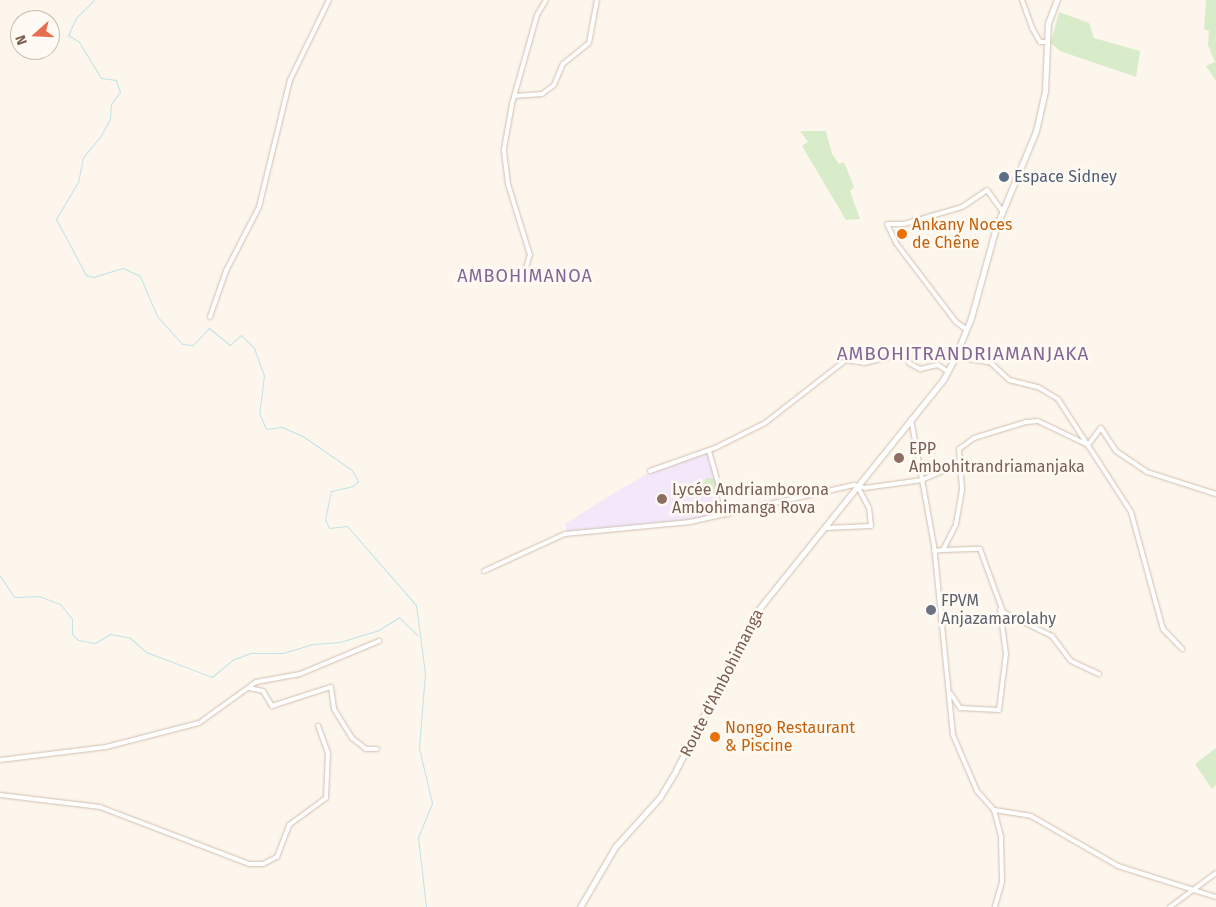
<!DOCTYPE html>
<meta charset="utf-8">
<style>
body{margin:0}
#map{position:relative;width:1216px;height:907px;overflow:hidden;background:#fdf6ec;font-family:"Fira Sans",sans-serif}
div>[style]{position:absolute}
.education>*{inset:0;background:#f3e8fa}
.green>*{inset:0;background:#d8ecc9}
.round{border-radius:50%}
.stream>*{height:1px;margin:-0.5px;padding:0 0.5px;transform-origin:0.5px;border-radius:0.5px;background:#bfe3e8}
.roads{filter:drop-shadow(0 0 1px #d1beb0) drop-shadow(0 0 1px #d1beb0)}
.minor>*{height:4px;margin:-2px;padding:0 2px;transform-origin:2px;border-radius:2px;background:#fff}
.tertiary>*{height:5px;margin:-2.5px;padding:0 2.5px;transform-origin:2.5px;border-radius:2.5px;background:#fff}
.dots>*{width:14px;height:14px;translate:-50% -50%;box-sizing:border-box;border:2px solid #fffaf3;border-radius:50%}
span{translate:-50% -50%;white-space:nowrap;text-align:center;line-height:1.15;-webkit-text-stroke:5px #fffaf3;paint-order:stroke}
.service-label{font-size:16px;color:#4e5e75}
.left{translate:0 -50%;text-align:left}
.food-label{font-size:16px;color:#c56008}
.education-label{font-size:16px;color:#785e54}
.worship-label{font-size:16px;color:#5b616d}
.street-label{font-size:16px;color:#7a5c4d}
.neighbourhood-label{font-size:18px;color:#846695;letter-spacing:1px}
.quarter-label{font-size:19px;color:#846695;letter-spacing:1px}
.north{position:absolute;left:10px;top:10px;width:50px;height:50px;box-sizing:border-box;background:#fffaf3;border:1px solid #cabbb1;border-radius:50%;rotate:250deg;font-size:14px;font-weight:700;line-height:20px;text-align:center;color:#7a5c4d}
.north::after{content:'';display:block;margin:auto;width:18px;height:22px;background:#e76f51;clip-path:polygon(50% 0,100% 100%,50% 72%,0 100%)}
</style>
<div id="map">
<div class="education">
<i style="clip-path:polygon(709px 453px,724px 513px,692px 521px,567px 533px,565px 524px,614px 493px,649px 473px)"></i>
</div>
<div class="green">
<i style="clip-path:polygon(1206px 0,1216px 0,1216px 81px,1206px 66px,1215px 62px,1208px 45px,1209px 31px,1204px 29px)"></i>
<i style="clip-path:polygon(1059px 12px,1089px 23px,1094px 38px,1140px 51px,1136px 77px,1060px 51px,1051px 43px)"></i>
<i style="clip-path:polygon(800px 131px,826px 131px,832px 154px,839px 164px,844px 162px,854px 187px,850px 191px,860px 219px,846px 220px,802px 146px,808px 142px)"></i>
<i class="round" style="left:702px;top:478px;width:16px;height:16px"></i>
<i style="clip-path:polygon(1216px 748px,1216px 785px,1212px 789px,1195px 764px)"></i>
</div>
<div class="stream">
<i style="left:94px;top:0;width:25px;rotate:135deg"></i>
<i style="left:76px;top:18px;width:19px;rotate:115deg"></i>
<i style="left:68px;top:35px;width:13px;rotate:32deg"></i>
<i style="left:79px;top:42px;width:42px;rotate:58.6deg"></i>
<i style="left:101px;top:78px;width:15px;rotate:8deg"></i>
<i style="left:116px;top:80px;width:13px;rotate:72deg"></i>
<i style="left:120px;top:92px;width:15px;rotate:127deg"></i>
<i style="left:111px;top:104px;width:15px;rotate:94deg"></i>
<i style="left:110px;top:119px;width:21px;rotate:119deg"></i>
<i style="left:100px;top:137px;width:26px;rotate:130deg"></i>
<i style="left:83px;top:157px;width:25px;rotate:101deg"></i>
<i style="left:78px;top:182px;width:43px;rotate:120.7deg"></i>
<i style="left:56px;top:219px;width:64px;rotate:61.8deg"></i>
<i style="left:86px;top:275px;width:7px;rotate:16deg"></i>
<i style="left:93px;top:277px;width:31px;rotate:-17deg"></i>
<i style="left:123px;top:268px;width:19px;rotate:25deg"></i>
<i style="left:140px;top:276px;width:43px;rotate:67deg"></i>
<i style="left:157px;top:316px;width:38px;rotate:48deg"></i>
<i style="left:182px;top:344px;width:11px;rotate:5deg"></i>
<i style="left:193px;top:345px;width:23px;rotate:-47deg"></i>
<i style="left:209px;top:328px;width:27px;rotate:39deg"></i>
<i style="left:230px;top:345px;width:15px;rotate:-42deg"></i>
<i style="left:241px;top:335px;width:18px;rotate:45deg"></i>
<i style="left:254px;top:348px;width:29px;rotate:70deg"></i>
<i style="left:264px;top:375px;width:38px;rotate:97deg"></i>
<i style="left:259px;top:413px;width:17px;rotate:66deg"></i>
<i style="left:266px;top:429px;width:16px;rotate:-7deg"></i>
<i style="left:282px;top:427px;width:24px;rotate:24deg"></i>
<i style="left:304px;top:437px;width:58px;rotate:34.5deg"></i>
<i style="left:352px;top:470px;width:13px;rotate:61deg"></i>
<i style="left:358px;top:481px;width:7px;rotate:135deg"></i>
<i style="left:353px;top:486px;width:23px;rotate:167deg"></i>
<i style="left:331px;top:491px;width:29px;rotate:102deg"></i>
<i style="left:325px;top:519px;width:10px;rotate:66deg"></i>
<i style="left:329px;top:528px;width:18px;rotate:-6deg"></i>
<i style="left:347px;top:526px;width:105px;rotate:48.9deg"></i>
<i style="left:416px;top:605px;width:69px;rotate:82.5deg"></i>
<i style="left:425px;top:673px;width:75px;rotate:94.6deg"></i>
<i style="left:419px;top:748px;width:57px;rotate:76.7deg"></i>
<i style="left:432px;top:803px;width:37px;rotate:112deg"></i>
<i style="left:418px;top:837px;width:70px;rotate:83.5deg"></i>
<i style="left:0;top:576px;width:25px;rotate:56deg"></i>
<i style="left:14px;top:597px;width:25px;rotate:-2deg"></i>
<i style="left:39px;top:596px;width:22px;rotate:21deg"></i>
<i style="left:60px;top:604px;width:19px;rotate:51deg"></i>
<i style="left:72px;top:619px;width:15px;rotate:90deg"></i>
<i style="left:72px;top:634px;width:8px;rotate:45deg"></i>
<i style="left:78px;top:640px;width:17px;rotate:10deg"></i>
<i style="left:95px;top:643px;width:17px;rotate:-31deg"></i>
<i style="left:110px;top:634px;width:20px;rotate:11deg"></i>
<i style="left:130px;top:638px;width:21px;rotate:41deg"></i>
<i style="left:146px;top:652px;width:71px;rotate:20.7deg"></i>
<i style="left:212px;top:677px;width:26px;rotate:-40deg"></i>
<i style="left:232px;top:660px;width:19px;rotate:-21deg"></i>
<i style="left:250px;top:653px;width:33px"></i>
<i style="left:283px;top:653px;width:31px;rotate:-17deg"></i>
<i style="left:313px;top:644px;width:27px;rotate:-4deg"></i>
<i style="left:340px;top:642px;width:39px;rotate:-17deg"></i>
<i style="left:377px;top:631px;width:26px;rotate:-32deg"></i>
<i style="left:399px;top:617px;width:25px;rotate:45deg"></i>
</div>
<div class="roads">
<div class="minor">
<i style="left:1022px;top:0;width:30px;rotate:70deg"></i>
<i style="left:1032px;top:28px;width:16px;rotate:60deg"></i>
<i style="left:1040px;top:42px;width:6px"></i>
<i style="left:514px;top:96px;width:28px;rotate:-4deg"></i>
<i style="left:542px;top:94px;width:15px;rotate:-37deg"></i>
<i style="left:554px;top:85px;width:23px;rotate:-67deg"></i>
<i style="left:563px;top:64px;width:33px;rotate:-39deg"></i>
<i style="left:589px;top:43px;width:44px;rotate:-79.5deg"></i>
<i style="left:525px;top:271px;width:17px;rotate:-73deg"></i>
<i style="left:530px;top:255px;width:74px;rotate:-107.2deg"></i>
<i style="left:508px;top:184px;width:35px;rotate:-97deg"></i>
<i style="left:504px;top:149px;width:46px;rotate:-79.9deg"></i>
<i style="left:512px;top:104px;width:92px;rotate:-74.3deg"></i>
<i style="left:537px;top:15px;width:17px;rotate:-59deg"></i>
<i style="left:210px;top:317px;width:49px;rotate:-70.8deg"></i>
<i style="left:226px;top:271px;width:72px;rotate:-62.7deg"></i>
<i style="left:259px;top:207px;width:131px;rotate:-76.3deg"></i>
<i style="left:290px;top:80px;width:89px;rotate:-64deg"></i>
<i style="left:966px;top:329px;width:12px;rotate:-145deg"></i>
<i style="left:956px;top:322px;width:99px;rotate:-127.2deg"></i>
<i style="left:896px;top:243px;width:21px;rotate:-115deg"></i>
<i style="left:887px;top:224px;width:17px"></i>
<i style="left:904px;top:224px;width:60px;rotate:-16.3deg"></i>
<i style="left:962px;top:207px;width:30px;rotate:-34deg"></i>
<i style="left:987px;top:190px;width:27px;rotate:54deg"></i>
<i style="left:955px;top:357px;width:36px;rotate:9deg"></i>
<i style="left:991px;top:363px;width:25px;rotate:43deg"></i>
<i style="left:1009px;top:380px;width:30px;rotate:14deg"></i>
<i style="left:1038px;top:387px;width:23px;rotate:31deg"></i>
<i style="left:1058px;top:399px;width:135px;rotate:57.1deg"></i>
<i style="left:1131px;top:512px;width:121px;rotate:74.7deg"></i>
<i style="left:1163px;top:629px;width:28px;rotate:46deg"></i>
<i style="left:911px;top:419px;width:128px;rotate:79.7deg"></i>
<i style="left:934px;top:545px;width:191px;rotate:84.3deg"></i>
<i style="left:953px;top:735px;width:61px;rotate:66.8deg"></i>
<i style="left:977px;top:791px;width:25px;rotate:48deg"></i>
<i style="left:994px;top:810px;width:28px;rotate:75deg"></i>
<i style="left:1001px;top:837px;width:45px;rotate:88.7deg"></i>
<i style="left:1002px;top:882px;width:26px;rotate:106deg"></i>
<i style="left:709px;top:451px;width:66px;rotate:74.1deg"></i>
<i style="left:650px;top:471px;width:69px;rotate:-19.5deg"></i>
<i style="left:715px;top:448px;width:56px;rotate:-26.6deg"></i>
<i style="left:765px;top:423px;width:103px;rotate:-37.9deg"></i>
<i style="left:846px;top:360px;width:18px;rotate:9deg"></i>
<i style="left:864px;top:363px;width:43px;rotate:-13.4deg"></i>
<i style="left:906px;top:353px;width:10px;rotate:73deg"></i>
<i style="left:909px;top:363px;width:13px;rotate:29deg"></i>
<i style="left:920px;top:369px;width:18px;rotate:-13deg"></i>
<i style="left:938px;top:365px;width:11px;rotate:34deg"></i>
<i style="left:825px;top:528px;width:46px;rotate:-2.5deg"></i>
<i style="left:871px;top:526px;width:18px;rotate:-96deg"></i>
<i style="left:869px;top:508px;width:24px;rotate:-118deg"></i>
<i style="left:943px;top:550px;width:37px;rotate:-2deg"></i>
<i style="left:980px;top:549px;width:67px;rotate:69.9deg"></i>
<i style="left:1003px;top:612px;width:55px;rotate:26.1deg"></i>
<i style="left:1052px;top:636px;width:31px;rotate:53deg"></i>
<i style="left:1071px;top:661px;width:31px;rotate:25deg"></i>
<i style="left:934px;top:551px;width:9px;rotate:-6deg"></i>
<i style="left:943px;top:550px;width:29px;rotate:-63deg"></i>
<i style="left:956px;top:524px;width:36px;rotate:-80deg"></i>
<i style="left:962px;top:489px;width:40px;rotate:-94.3deg"></i>
<i style="left:959px;top:449px;width:19px;rotate:-36deg"></i>
<i style="left:974px;top:438px;width:54px;rotate:-17.1deg"></i>
<i style="left:1026px;top:422px;width:12px;rotate:-5deg"></i>
<i style="left:1038px;top:421px;width:55px;rotate:25.6deg"></i>
<i style="left:1088px;top:445px;width:21px;rotate:-53deg"></i>
<i style="left:1101px;top:428px;width:27px;rotate:57deg"></i>
<i style="left:1116px;top:451px;width:37px;rotate:34deg"></i>
<i style="left:1147px;top:472px;width:72px;rotate:17.7deg"></i>
<i style="left:484px;top:571px;width:89px;rotate:-24.6deg"></i>
<i style="left:565px;top:534px;width:126px;rotate:-5.5deg"></i>
<i style="left:690px;top:522px;width:168px;rotate:-12.7deg"></i>
<i style="left:854px;top:485px;width:11px;rotate:15deg"></i>
<i style="left:865px;top:488px;width:58px;rotate:-8deg"></i>
<i style="left:922px;top:480px;width:39px;rotate:-24deg"></i>
<i style="left:249px;top:688px;width:14px;rotate:12deg"></i>
<i style="left:263px;top:691px;width:17px;rotate:59deg"></i>
<i style="left:272px;top:706px;width:62px;rotate:-17.9deg"></i>
<i style="left:331px;top:687px;width:22px;rotate:82deg"></i>
<i style="left:334px;top:709px;width:34px;rotate:58deg"></i>
<i style="left:352px;top:738px;width:18px;rotate:38deg"></i>
<i style="left:366px;top:749px;width:11px"></i>
<i style="left:951px;top:694px;width:17px;rotate:57deg"></i>
<i style="left:960px;top:708px;width:39px;rotate:3deg"></i>
<i style="left:999px;top:710px;width:56px;rotate:-82.9deg"></i>
<i style="left:1006px;top:654px;width:45px;rotate:-97.6deg"></i>
<i style="left:0;top:760px;width:107px;rotate:-7deg"></i>
<i style="left:106px;top:747px;width:96px;rotate:-14.5deg"></i>
<i style="left:199px;top:723px;width:70px;rotate:-35.7deg"></i>
<i style="left:256px;top:682px;width:45px;rotate:-10.3deg"></i>
<i style="left:300px;top:674px;width:86px;rotate:-22.7deg"></i>
<i style="left:0;top:795px;width:101px;rotate:6.8deg"></i>
<i style="left:100px;top:807px;width:160px;rotate:20.9deg"></i>
<i style="left:249px;top:864px;width:14px"></i>
<i style="left:263px;top:864px;width:16px;rotate:-27deg"></i>
<i style="left:277px;top:857px;width:34px;rotate:-69deg"></i>
<i style="left:289px;top:825px;width:46px;rotate:-36.1deg"></i>
<i style="left:326px;top:798px;width:45px;rotate:-87.5deg"></i>
<i style="left:328px;top:753px;width:29px;rotate:-110deg"></i>
<i style="left:994px;top:810px;width:37px;rotate:9deg"></i>
<i style="left:1031px;top:816px;width:100px;rotate:29.9deg"></i>
<i style="left:1118px;top:866px;width:103px;rotate:17.6deg"></i>
<i style="left:1170px;top:907px;width:57px;rotate:-36.5deg"></i>
</div>
<div class="tertiary">
<i style="left:580px;top:907px;width:69px;rotate:-59.7deg"></i>
<i style="left:615px;top:847px;width:67px;rotate:-48deg"></i>
<i style="left:660px;top:797px;width:31px;rotate:-59deg"></i>
<i style="left:676px;top:770px;width:180px;rotate:-62.9deg"></i>
<i style="left:758px;top:610px;width:295px;rotate:-51.2deg"></i>
<i style="left:943px;top:380px;width:26px;rotate:-62deg"></i>
<i style="left:955px;top:357px;width:42px;rotate:-67.7deg"></i>
<i style="left:971px;top:318px;width:94px;rotate:-74.6deg"></i>
<i style="left:996px;top:227px;width:104px;rotate:-67.4deg"></i>
<i style="left:1036px;top:131px;width:41px;rotate:-77.3deg"></i>
<i style="left:1045px;top:91px;width:68px;rotate:-87.5deg"></i>
<i style="left:1048px;top:23px;width:25px;rotate:-69deg"></i>
</div>
</div>
<div class="dots">
<i style="left:1004px;top:177px;background:#5c6f8a"></i>
<i style="left:902px;top:234px;background:#e8710a"></i>
<i style="left:899px;top:458px;background:#8d6e63"></i>
<i style="left:662px;top:499px;background:#8d6e63"></i>
<i style="left:931px;top:610px;background:#6b7280"></i>
<i style="left:715px;top:737px;background:#e8710a"></i>
</div>
<div class="service-label">
<span class="left" style="left:1014px;top:177px">Espace Sidney</span>
</div>
<div class="food-label">
<span class="left" style="left:912px;top:234px">Ankany Noces<br>de Chêne</span>
<span class="left" style="left:725px;top:737px">Nongo Restaurant<br>&amp; Piscine</span>
</div>
<div class="education-label">
<span class="left" style="left:909px;top:458px">EPP<br>Ambohitrandriamanjaka</span>
<span class="left" style="left:672px;top:499px">Lycée Andriamborona<br>Ambohimanga Rova</span>
</div>
<div class="worship-label">
<span class="left" style="left:941px;top:610px">FPVM<br>Anjazamarolahy</span>
</div>
<div class="street-label">
<span style="left:722px;top:683px;rotate:-63deg">Route d'Ambohimanga</span>
</div>
<div class="neighbourhood-label">
<span style="left:525px;top:276px">AMBOHIMANOA</span>
</div>
<div class="quarter-label">
<span style="left:963px;top:354px">AMBOHITRANDRIAMANJAKA</span>
</div>
<div class="north">N</div>
</div>
